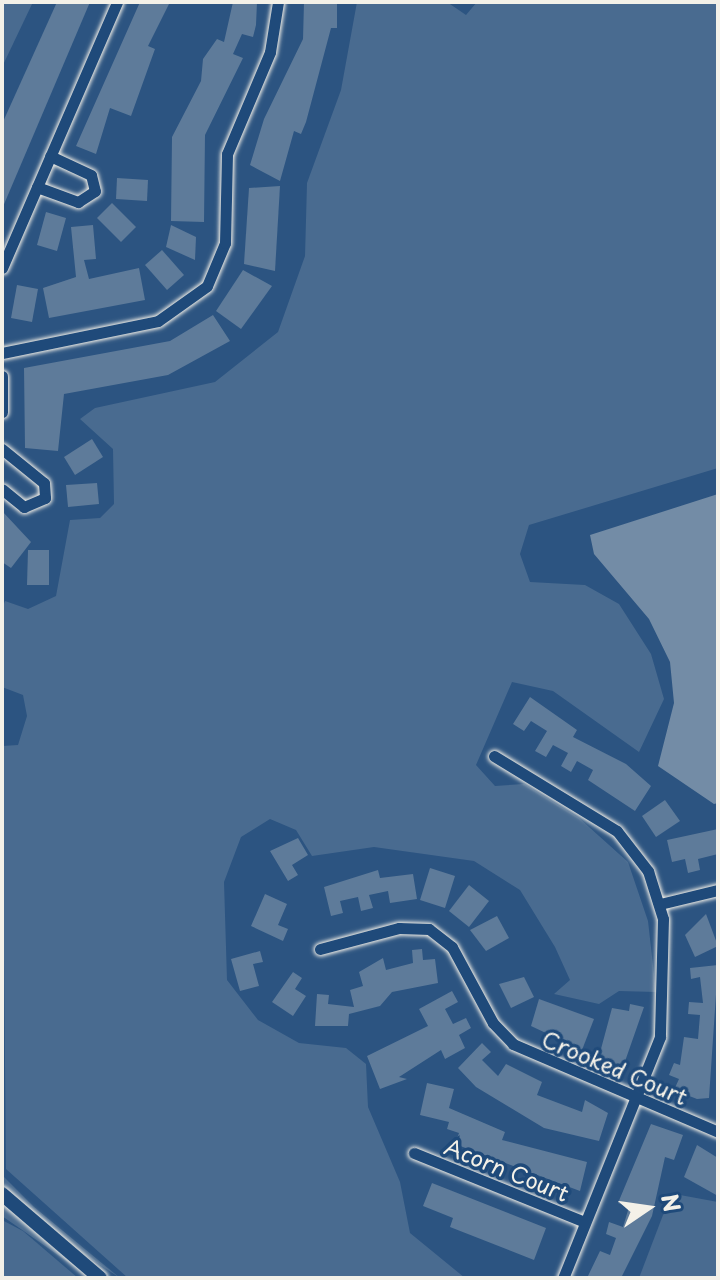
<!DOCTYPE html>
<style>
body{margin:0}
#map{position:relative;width:720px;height:1280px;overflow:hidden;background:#2c5481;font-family:"Playpen Sans",sans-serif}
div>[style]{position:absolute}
.green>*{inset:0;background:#496b90}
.water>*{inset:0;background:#738ca6}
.building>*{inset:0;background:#5e7b9a}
.roads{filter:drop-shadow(0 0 2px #f4f1e8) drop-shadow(0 0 2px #f4f1e8)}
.minor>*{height:11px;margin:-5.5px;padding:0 5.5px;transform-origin:5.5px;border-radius:5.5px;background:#1f4a7a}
.tertiary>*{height:14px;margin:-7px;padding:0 7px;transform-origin:7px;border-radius:7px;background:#1f4a7a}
span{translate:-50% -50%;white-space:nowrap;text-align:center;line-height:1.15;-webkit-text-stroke:7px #1f4a7a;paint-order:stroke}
.street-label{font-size:22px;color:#f4f1e8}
.frame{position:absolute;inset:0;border:4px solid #f4f1e8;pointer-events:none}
.north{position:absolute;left:608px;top:1168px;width:80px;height:80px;-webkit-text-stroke:6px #1f4a7a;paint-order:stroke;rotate:77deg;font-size:22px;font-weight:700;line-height:32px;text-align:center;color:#f4f1e8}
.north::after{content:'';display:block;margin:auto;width:28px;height:36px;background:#f4f1e8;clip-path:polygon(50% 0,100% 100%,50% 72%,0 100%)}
</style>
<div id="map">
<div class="green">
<i style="clip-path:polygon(2px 2px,33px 2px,2px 67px)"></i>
<i style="clip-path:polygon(357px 2px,447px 2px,466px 15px,477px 2px,718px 2px,718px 468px,529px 525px,520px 554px,530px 582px,585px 585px,619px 604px,651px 654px,664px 699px,639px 752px,553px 691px,512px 682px,476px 765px,495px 786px,524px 784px,579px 818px,628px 862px,648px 921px,656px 992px,619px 991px,599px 1004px,554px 994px,570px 980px,555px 947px,520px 890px,474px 861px,374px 847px,312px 856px,296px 830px,270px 819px,241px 837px,224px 882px,227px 980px,258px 1020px,299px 1043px,346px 1048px,366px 1064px,368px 1107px,400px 1182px,410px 1233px,465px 1278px,128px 1278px,6px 1169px,2px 746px,18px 745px,27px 716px,23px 695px,2px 687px,2px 609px,5px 601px,28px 609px,56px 596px,70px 520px,100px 518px,114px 504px,113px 449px,80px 419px,95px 408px,215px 382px,278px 332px,305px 256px,307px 183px,341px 90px)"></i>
<i style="clip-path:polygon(2px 1175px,34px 1207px,120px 1278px,64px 1241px,2px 1185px)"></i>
<i style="clip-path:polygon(680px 1195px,718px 1202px,718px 1278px,639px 1278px,663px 1215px)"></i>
<i style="clip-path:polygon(2px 1202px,53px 1248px,91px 1278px,2px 1216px)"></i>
<i style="clip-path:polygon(2px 1220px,23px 1231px,78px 1278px,2px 1278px)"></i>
</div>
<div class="water">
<i style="clip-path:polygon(718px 494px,718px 803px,714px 804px,658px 766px,674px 703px,670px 662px,649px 619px,594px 554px,590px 535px)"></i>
</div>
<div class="building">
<i style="clip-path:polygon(57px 2px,90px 2px,2px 209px,2px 124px)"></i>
<i style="clip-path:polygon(140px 2px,170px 2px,148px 46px,155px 49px,131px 116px,110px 108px,96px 154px,76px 146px)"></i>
<i style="clip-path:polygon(233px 2px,257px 2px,256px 25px,253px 37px,242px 34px,233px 54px,243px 58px,205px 135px,204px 222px,171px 221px,172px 137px,201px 81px,203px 59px,217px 39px,224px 42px)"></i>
<i style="clip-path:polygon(304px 2px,337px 2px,337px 28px,331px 28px,306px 122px,301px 134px,294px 131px,280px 181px,250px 165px,264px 119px,303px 39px)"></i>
<i style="clip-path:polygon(117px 178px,148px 180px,147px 201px,116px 199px)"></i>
<i style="clip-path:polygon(280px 186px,275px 271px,244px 264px,249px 188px)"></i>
<i style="clip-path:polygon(112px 203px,136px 227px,121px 242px,97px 218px)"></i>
<i style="clip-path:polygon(46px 212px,66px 218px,57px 251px,37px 245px)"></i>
<i style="clip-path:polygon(93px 225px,96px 259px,84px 260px,89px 279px,139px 268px,145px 300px,49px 318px,43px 288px,76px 277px,71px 227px)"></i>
<i style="clip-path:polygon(171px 225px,196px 237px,195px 260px,166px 247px)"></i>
<i style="clip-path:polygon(162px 250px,184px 275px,167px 290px,145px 265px)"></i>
<i style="clip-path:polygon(243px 270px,272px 286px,241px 329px,216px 311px)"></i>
<i style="clip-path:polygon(17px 285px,38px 289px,32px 322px,11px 318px)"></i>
<i style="clip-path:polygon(213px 315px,230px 341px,168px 375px,64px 394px,58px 451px,25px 448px,24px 368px,170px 341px)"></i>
<i style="clip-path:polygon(92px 439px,103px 457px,75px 475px,64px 457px)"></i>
<i style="clip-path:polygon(97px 483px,99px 504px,68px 507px,66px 485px)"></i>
<i style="clip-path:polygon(2px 511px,31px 542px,11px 568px,2px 562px)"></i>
<i style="clip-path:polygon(28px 550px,49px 550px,49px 585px,27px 585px)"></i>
<i style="clip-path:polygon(530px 697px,577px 730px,573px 737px,626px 764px,651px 786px,635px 811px,588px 780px,593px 770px,577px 761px,571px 772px,561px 766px,568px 753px,553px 745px,546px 757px,535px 751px,547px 731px,531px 721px,524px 731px,513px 724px)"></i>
<i style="clip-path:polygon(665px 800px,680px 821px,656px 837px,642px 816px)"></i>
<i style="clip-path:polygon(718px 829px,718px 854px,698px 859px,700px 870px,688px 873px,685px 859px,672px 862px,667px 840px)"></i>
<i style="clip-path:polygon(298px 838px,308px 855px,292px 865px,298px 875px,288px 881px,270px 851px)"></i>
<i style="clip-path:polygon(430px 868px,455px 876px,445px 908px,420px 900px)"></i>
<i style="clip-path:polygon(378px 870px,380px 878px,413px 874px,417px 899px,390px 903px,388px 891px,369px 895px,373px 908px,361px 911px,358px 897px,340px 901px,343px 913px,331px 916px,324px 887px)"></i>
<i style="clip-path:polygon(469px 885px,489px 901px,469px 927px,449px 911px)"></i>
<i style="clip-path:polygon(265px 894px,287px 904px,278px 925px,288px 929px,283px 941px,251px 926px)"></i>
<i style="clip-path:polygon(706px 914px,718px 946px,695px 957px,685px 935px)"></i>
<i style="clip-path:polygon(497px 916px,509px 938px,486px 951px,470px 930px)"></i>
<i style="clip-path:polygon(422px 949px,423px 960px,435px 959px,438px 983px,392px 992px,380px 1006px,349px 1014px,348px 1026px,315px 1026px,317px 994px,329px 995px,328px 1004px,354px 1007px,350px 990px,363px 986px,359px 972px,383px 958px,386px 970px,413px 963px,412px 950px)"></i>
<i style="clip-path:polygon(260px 951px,263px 962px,253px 964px,259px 986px,240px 991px,231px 959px)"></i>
<i style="clip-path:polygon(718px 965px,709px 1098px,697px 1099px,674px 1090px,679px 1079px,669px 1075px,674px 1063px,680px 1065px,684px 1037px,698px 1039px,700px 1015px,688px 1014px,689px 1002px,703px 1003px,700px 977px,691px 979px,690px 968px)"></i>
<i style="clip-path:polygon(293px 972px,302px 978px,295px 989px,306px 996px,293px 1016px,272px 1002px)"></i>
<i style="clip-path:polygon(524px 977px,534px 997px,511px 1008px,499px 984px)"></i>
<i style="clip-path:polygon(452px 991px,458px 1002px,445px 1009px,453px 1024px,466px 1018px,471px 1028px,459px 1035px,465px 1048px,445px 1059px,441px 1050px,399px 1077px,407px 1079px,380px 1089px,367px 1056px,428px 1026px,419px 1009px)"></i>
<i style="clip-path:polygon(539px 999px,594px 1019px,582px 1050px,531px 1026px)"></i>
<i style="clip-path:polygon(630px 1004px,644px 1007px,622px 1070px,598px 1060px,612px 1008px,629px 1011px)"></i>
<i style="clip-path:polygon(482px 1043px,491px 1052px,482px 1060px,498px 1076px,506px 1064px,542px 1082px,537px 1095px,582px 1112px,585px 1100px,608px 1113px,599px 1141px,544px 1128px,476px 1087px,458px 1068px)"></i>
<i style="clip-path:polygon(427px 1083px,454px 1089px,449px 1108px,505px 1132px,502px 1140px,587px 1162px,580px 1191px,455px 1144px,459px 1133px,447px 1129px,449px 1122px,420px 1115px)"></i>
<i style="clip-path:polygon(651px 1124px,683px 1135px,674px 1160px,665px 1157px,652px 1216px,621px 1278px,587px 1278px,600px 1251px,610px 1255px,616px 1238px,606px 1234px,609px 1222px,623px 1227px,629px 1207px,618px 1203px)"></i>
<i style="clip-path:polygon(697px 1145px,718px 1158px,718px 1196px,684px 1177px)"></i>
<i style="clip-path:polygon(432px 1183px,546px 1228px,534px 1260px,450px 1227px,453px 1218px,423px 1206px)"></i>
</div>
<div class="roads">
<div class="minor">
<i style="left:37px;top:187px;width:44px;rotate:20.1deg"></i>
<i style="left:78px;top:202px;width:20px;rotate:-33deg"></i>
<i style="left:95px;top:191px;width:16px;rotate:-104deg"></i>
<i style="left:91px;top:175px;width:45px;rotate:-155.1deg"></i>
<i style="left:2px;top:268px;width:290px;rotate:-66.6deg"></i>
<i style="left:2px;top:353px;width:159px;rotate:-11.6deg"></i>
<i style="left:158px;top:321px;width:60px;rotate:-35.5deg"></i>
<i style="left:207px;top:286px;width:47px;rotate:-67.3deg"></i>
<i style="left:225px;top:243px;width:89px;rotate:-88.7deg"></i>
<i style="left:227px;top:154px;width:111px;rotate:-67.1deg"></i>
<i style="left:270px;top:52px;width:51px;rotate:-80.9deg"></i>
<i style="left:2px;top:376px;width:36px;rotate:90deg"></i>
<i style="left:2px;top:449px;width:54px;rotate:39deg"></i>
<i style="left:44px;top:483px;width:15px;rotate:86deg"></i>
<i style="left:45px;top:498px;width:23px;rotate:157deg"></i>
<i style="left:24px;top:507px;width:28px;rotate:-141deg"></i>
<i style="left:494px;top:756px;width:144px;rotate:31.4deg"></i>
<i style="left:617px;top:831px;width:51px;rotate:52.2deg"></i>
<i style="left:648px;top:871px;width:50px;rotate:72.6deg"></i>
<i style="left:663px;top:919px;width:118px;rotate:91.5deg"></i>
<i style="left:660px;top:1037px;width:260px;rotate:111.9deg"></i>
<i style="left:660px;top:904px;width:60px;rotate:-13.6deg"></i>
<i style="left:320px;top:949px;width:82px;rotate:-14.9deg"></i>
<i style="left:399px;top:928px;width:30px;rotate:2deg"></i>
<i style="left:429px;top:929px;width:29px;rotate:38deg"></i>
<i style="left:452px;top:947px;width:86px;rotate:61.7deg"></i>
<i style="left:493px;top:1023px;width:29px;rotate:46deg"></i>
<i style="left:513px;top:1044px;width:223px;rotate:23.2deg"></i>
<i style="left:414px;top:1153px;width:184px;rotate:22deg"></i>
</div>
<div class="tertiary">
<i style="left:2px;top:1194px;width:129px;rotate:40.6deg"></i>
</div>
</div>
<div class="street-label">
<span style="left:615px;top:1067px;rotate:23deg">Crooked Court</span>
<span style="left:507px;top:1169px;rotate:22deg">Acorn Court</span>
</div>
<div class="frame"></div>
<div class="north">N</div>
</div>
